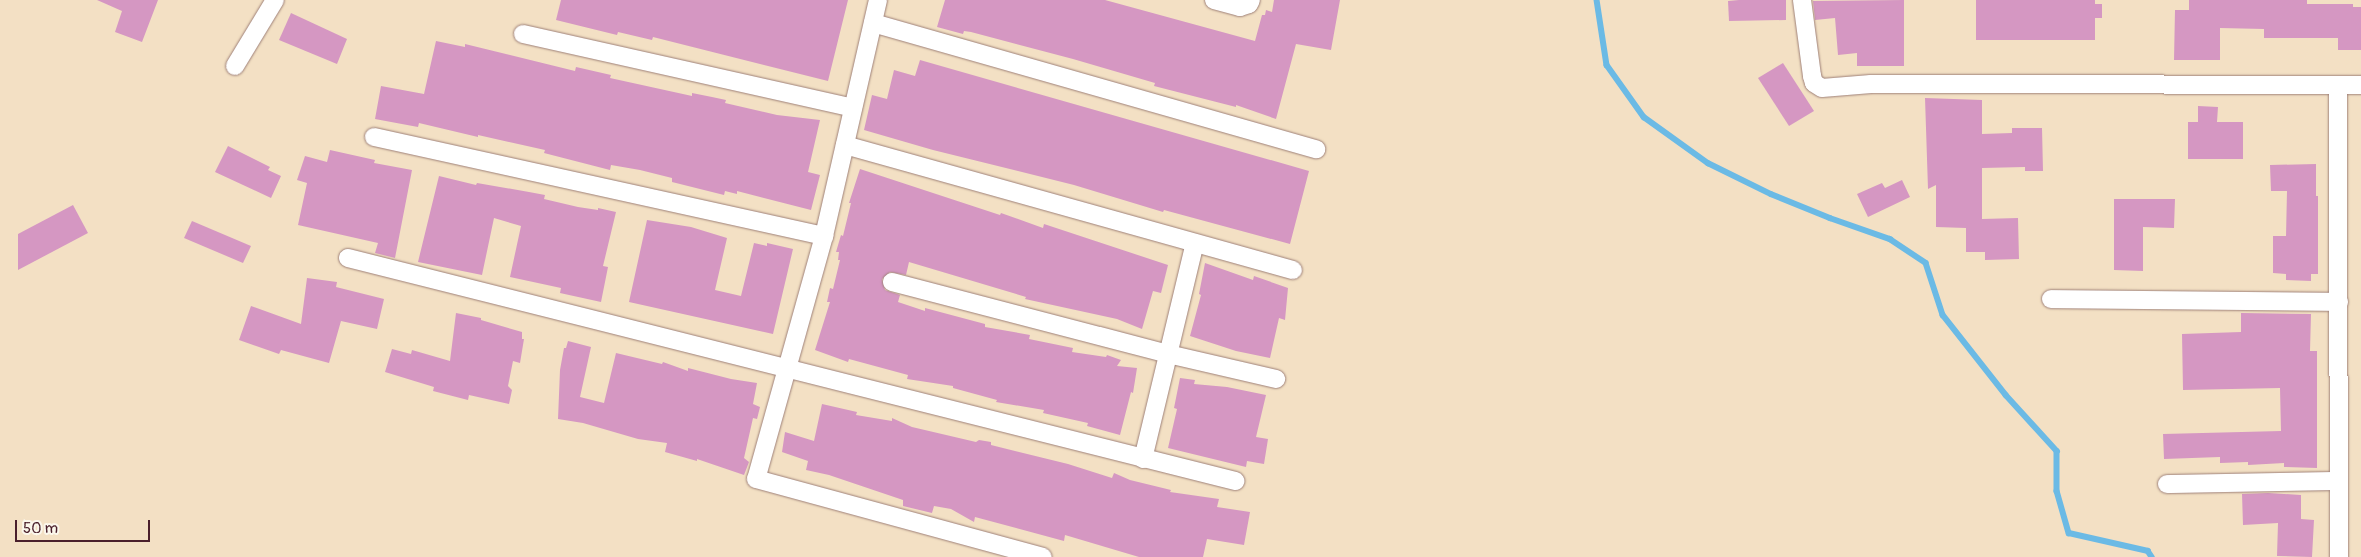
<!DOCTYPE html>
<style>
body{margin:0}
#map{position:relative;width:2361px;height:557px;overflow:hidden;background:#f3e0c4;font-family:Pangolin,sans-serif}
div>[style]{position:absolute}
.stream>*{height:5.5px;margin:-2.75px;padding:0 2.75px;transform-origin:2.75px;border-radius:2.75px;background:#6bbae5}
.building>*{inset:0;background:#d597c2}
.roads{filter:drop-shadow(0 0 1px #9e8078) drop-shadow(0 0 1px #9e8078)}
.street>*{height:18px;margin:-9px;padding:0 9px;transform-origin:9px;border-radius:9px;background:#fff}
span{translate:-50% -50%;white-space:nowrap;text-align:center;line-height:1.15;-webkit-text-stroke:5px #fbf7ec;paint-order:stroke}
.scale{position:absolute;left:15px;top:520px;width:135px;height:22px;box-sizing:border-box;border:2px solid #4a1f2b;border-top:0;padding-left:6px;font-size:15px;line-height:18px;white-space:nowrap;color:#4a1f2b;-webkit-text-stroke:4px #fbf7ec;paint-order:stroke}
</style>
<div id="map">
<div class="stream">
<i style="left:1597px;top:0;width:66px;rotate:81.3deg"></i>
<i style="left:1607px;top:65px;width:64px;rotate:54.6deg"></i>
<i style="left:1644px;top:117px;width:79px;rotate:35.7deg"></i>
<i style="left:1708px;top:163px;width:70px;rotate:26.2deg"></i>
<i style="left:1771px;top:194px;width:64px;rotate:22.1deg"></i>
<i style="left:1830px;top:218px;width:64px;rotate:19.3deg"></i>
<i style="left:1890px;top:239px;width:43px;rotate:33.7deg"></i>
<i style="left:1926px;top:263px;width:55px;rotate:71.9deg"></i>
<i style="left:1943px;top:315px;width:102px;rotate:51.8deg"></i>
<i style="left:2006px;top:395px;width:76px;rotate:47.7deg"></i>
<i style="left:2057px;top:451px;width:40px;rotate:90deg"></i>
<i style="left:2057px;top:491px;width:44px;rotate:74.1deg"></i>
<i style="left:2069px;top:533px;width:81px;rotate:12.8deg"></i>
<i style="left:2148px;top:551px;width:7px;rotate:56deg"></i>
</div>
<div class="building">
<i style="clip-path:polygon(97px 0,158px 0,142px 42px,115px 32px,122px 11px)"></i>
<i style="clip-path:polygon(561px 0,848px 0,828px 81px,653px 37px,652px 40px,618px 32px,617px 35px,556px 20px)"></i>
<i style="clip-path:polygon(945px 0,1105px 0,1255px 41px,1262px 15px,1265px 15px,1266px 10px,1272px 12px,1274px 0,1340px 0,1331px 50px,1296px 44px,1276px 119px,1236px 105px,1236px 107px,1154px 86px,1155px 83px,1073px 59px,971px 32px,964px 31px,963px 34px,937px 27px)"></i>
<i style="clip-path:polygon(1739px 0,1786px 0,1786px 20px,1729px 21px,1728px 1px)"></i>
<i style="clip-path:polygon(1904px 0,1904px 66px,1857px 66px,1857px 53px,1838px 55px,1835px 18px,1815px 20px,1813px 1px)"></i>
<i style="clip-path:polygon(1976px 0,2095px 0,2095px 4px,2102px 4px,2102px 18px,2095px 18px,2095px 40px,1976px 40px)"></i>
<i style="clip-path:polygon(2189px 0,2307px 0,2307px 4px,2353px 4px,2353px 7px,2361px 7px,2361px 50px,2338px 50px,2338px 38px,2264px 38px,2264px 29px,2220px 28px,2220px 60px,2174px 60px,2175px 10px,2189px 10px)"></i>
<i style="clip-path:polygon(291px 13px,347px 39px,337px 64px,279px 40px)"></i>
<i style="clip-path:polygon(436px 41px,465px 47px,465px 44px,575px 71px,576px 67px,611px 75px,610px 78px,692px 96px,692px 93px,712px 97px,726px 100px,725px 103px,777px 115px,820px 120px,808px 172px,820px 175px,811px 210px,737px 191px,737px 194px,725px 191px,724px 195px,672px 182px,672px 178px,640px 170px,611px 165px,610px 170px,544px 153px,545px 150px,478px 135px,478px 137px,419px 123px,418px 127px,375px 119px,381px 86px,424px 94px)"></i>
<i style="clip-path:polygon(920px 60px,1309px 171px,1290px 244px,1164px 210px,1163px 212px,1074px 185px,933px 150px,864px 130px,872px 95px,887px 99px,894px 70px,915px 76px)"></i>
<i style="clip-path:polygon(1783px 63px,1814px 111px,1789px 126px,1758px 78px)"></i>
<i style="clip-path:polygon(1925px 98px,1982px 100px,1982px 134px,2012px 133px,2012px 128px,2042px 128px,2043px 171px,2025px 171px,2025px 167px,1982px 168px,1982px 219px,2018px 218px,2019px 259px,1985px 260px,1985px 252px,1966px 252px,1966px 228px,1936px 227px,1936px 185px,1928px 189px)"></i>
<i style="clip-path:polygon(2198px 106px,2218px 107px,2217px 122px,2243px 122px,2243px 159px,2188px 159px,2188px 122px,2198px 122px)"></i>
<i style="clip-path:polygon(228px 146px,270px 167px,268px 170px,281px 176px,271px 198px,215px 172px)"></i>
<i style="clip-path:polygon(330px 150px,375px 160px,374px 163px,412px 170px,395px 258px,375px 253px,378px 243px,298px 225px,307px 183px,297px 180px,305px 156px,327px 162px)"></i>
<i style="clip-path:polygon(2316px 164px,2316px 196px,2318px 196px,2318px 274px,2311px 274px,2311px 281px,2286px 280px,2286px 274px,2273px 273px,2273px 236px,2286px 236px,2287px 191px,2271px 191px,2270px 165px)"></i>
<i style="clip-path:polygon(860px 169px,1000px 215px,1001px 213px,1043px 228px,1044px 224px,1168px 265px,1161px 293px,1153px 291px,1142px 329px,1117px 319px,1025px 299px,1026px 297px,909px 262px,906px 275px,890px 272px,882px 279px,885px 290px,900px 295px,898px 302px,925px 311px,925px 308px,985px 324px,985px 327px,1030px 335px,1029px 339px,1073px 348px,1072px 352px,1106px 357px,1107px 355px,1121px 360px,1117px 366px,1137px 368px,1133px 393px,1131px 392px,1120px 435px,1087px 426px,1088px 423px,1043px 413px,1044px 410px,996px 402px,997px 400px,953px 388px,953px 386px,907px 379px,908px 375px,849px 359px,848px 362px,815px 350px,830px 302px,827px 302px,830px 288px,833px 289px,840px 260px,838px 260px,839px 252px,836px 252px,841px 235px,843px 236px,851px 203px,849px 203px)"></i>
<i style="clip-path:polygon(439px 176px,476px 185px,477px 183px,529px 192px,545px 195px,544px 199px,578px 207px,598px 210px,598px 208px,616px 212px,603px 266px,608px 267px,601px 302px,560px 293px,561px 288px,510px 277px,521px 226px,494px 218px,482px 275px,418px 262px)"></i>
<i style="clip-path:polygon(1902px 180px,1910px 197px,1868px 217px,1857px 194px,1882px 183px,1885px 188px)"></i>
<i style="clip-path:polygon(2114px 199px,2175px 199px,2174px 228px,2143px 227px,2143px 271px,2114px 270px)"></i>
<i style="clip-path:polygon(73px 205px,88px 233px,18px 270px,18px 234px)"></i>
<i style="clip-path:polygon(647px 220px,691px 227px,727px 238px,715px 290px,741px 296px,754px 243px,767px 246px,767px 243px,793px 249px,773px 334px,629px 302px)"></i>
<i style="clip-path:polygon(192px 221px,251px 246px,243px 263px,184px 238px)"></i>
<i style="clip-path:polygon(1205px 263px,1253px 280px,1254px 276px,1288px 288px,1285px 320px,1279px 318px,1270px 358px,1236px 351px,1190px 336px,1201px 295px,1199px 294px)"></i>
<i style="clip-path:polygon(307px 278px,337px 282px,336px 287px,384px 299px,377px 329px,341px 321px,329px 363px,281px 350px,279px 354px,239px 340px,251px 306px,301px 324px)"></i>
<i style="clip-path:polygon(456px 313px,481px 318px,481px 320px,522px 332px,522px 339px,524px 339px,520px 363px,513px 361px,508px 386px,512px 390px,509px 404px,469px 395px,468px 400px,433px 391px,434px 387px,385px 372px,392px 349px,411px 354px,412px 350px,450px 361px)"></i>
<i style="clip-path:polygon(2241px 313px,2311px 314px,2310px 351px,2317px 351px,2317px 468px,2284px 467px,2284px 463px,2248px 465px,2248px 462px,2220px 463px,2220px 457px,2164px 459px,2163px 434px,2281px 431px,2280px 388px,2183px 390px,2182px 334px,2241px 332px)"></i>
<i style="clip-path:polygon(568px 341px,591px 347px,580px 397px,604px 403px,616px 353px,662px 364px,663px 362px,688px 371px,688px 368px,731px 379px,757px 383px,753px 404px,760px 407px,757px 419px,753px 418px,744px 458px,749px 462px,744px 475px,697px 459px,697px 461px,665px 452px,667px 443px,638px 439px,583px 423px,558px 419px,560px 370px,564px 348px,566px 348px)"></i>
<i style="clip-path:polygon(1180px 378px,1195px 380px,1194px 384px,1227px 387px,1266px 395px,1256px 437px,1268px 439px,1264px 464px,1247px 461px,1246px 467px,1168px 448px,1177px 409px,1174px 408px)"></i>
<i style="clip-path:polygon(822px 404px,857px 412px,856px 415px,892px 421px,892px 418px,912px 427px,976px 442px,979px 440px,991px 442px,991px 445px,1068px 464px,1112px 478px,1114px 473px,1130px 480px,1171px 490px,1170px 492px,1219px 499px,1217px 507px,1250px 512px,1244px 545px,1207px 539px,1203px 557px,1139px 557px,1065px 535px,1064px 541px,975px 517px,974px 522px,951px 509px,934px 506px,932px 513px,903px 506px,903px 500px,829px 475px,806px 470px,808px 461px,782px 452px,785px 432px,814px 441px)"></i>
<i style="clip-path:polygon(2268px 493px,2301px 495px,2301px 519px,2314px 520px,2312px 557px,2277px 556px,2278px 523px,2243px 525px,2242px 494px)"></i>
</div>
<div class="roads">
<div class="street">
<i style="left:878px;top:0;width:242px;rotate:102.9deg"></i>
<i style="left:824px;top:236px;width:252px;rotate:105.6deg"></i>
<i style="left:756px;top:479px;width:297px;rotate:15.2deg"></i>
<i style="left:1214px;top:0;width:27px;rotate:15deg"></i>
<i style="left:1240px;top:7px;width:9px;rotate:-18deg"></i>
<i style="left:1249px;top:4px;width:4px;rotate:-63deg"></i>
<i style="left:1802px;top:0;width:77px;rotate:82.5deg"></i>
<i style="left:1812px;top:76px;width:7px;rotate:74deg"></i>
<i style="left:1814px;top:83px;width:9px;rotate:32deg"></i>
<i style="left:1822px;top:88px;width:49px;rotate:-4.7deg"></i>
<i style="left:1871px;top:84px;width:490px;rotate:0.1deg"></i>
<i style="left:873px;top:23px;width:461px;rotate:15.9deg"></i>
<i style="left:523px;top:34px;width:338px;rotate:12.6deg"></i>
<i style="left:235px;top:66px;width:77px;rotate:-58.8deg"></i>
<i style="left:2338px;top:85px;width:472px;rotate:89.9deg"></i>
<i style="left:374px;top:137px;width:461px;rotate:12.4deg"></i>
<i style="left:845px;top:145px;width:465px;rotate:15.6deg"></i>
<i style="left:348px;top:258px;width:915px;rotate:14.11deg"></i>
<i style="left:892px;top:282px;width:285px;rotate:14.6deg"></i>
<i style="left:1168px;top:354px;width:111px;rotate:13deg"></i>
<i style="left:2051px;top:299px;width:288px;rotate:0.6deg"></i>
<i style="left:1143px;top:459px;width:222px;rotate:-76.5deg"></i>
<i style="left:2167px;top:484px;width:171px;rotate:-1deg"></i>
</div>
</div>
<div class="scale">50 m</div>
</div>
